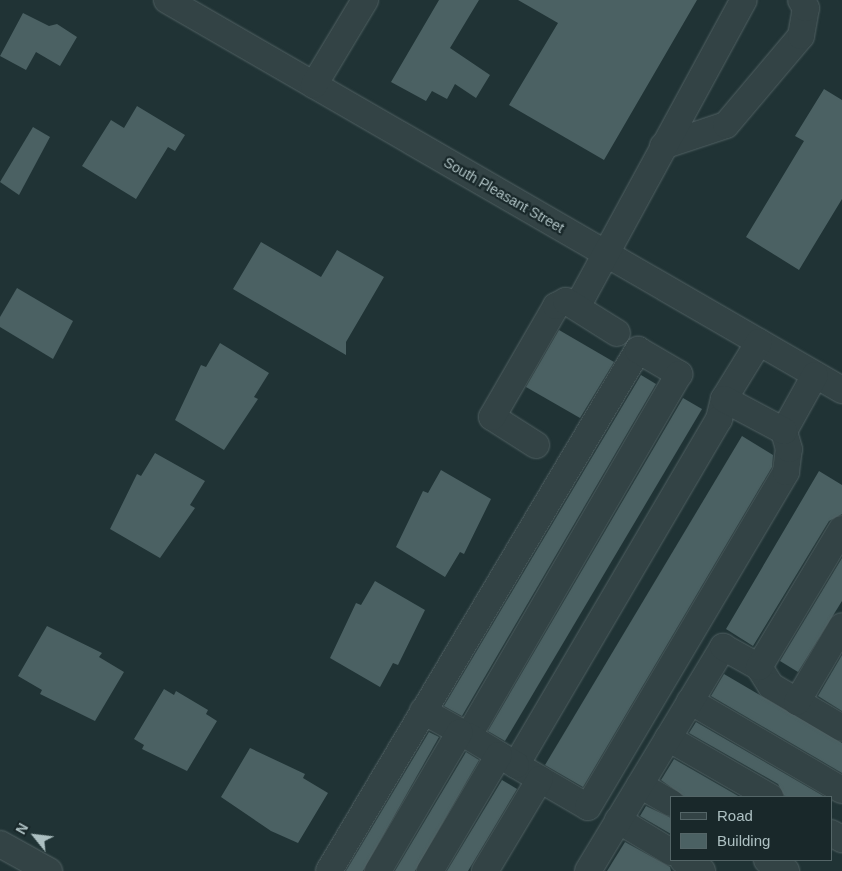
<!DOCTYPE html>
<style>
body{margin:0}
#map{position:relative;width:842px;height:871px;overflow:hidden;background:#203335;font-family:Arial,sans-serif}
div>[style]{position:absolute}
.building>*{inset:0;background:#4b6163}
.roads{filter:drop-shadow(0 0 1px #516163) drop-shadow(0 0 1px #516163)}
.minor>*{height:26px;margin:-13px;padding:0 13px;transform-origin:13px;border-radius:13px;background:#334345}
span{translate:-50% -50%;white-space:nowrap;text-align:center;line-height:1.15;-webkit-text-stroke:4.5px #19282a;paint-order:stroke}
.street-label{font-size:14px;color:#adc0c2}
.legend{position:absolute;left:670px;top:796px;width:162px;height:65px;box-sizing:border-box;background:#19282a;border:1px solid #546567;margin:0;padding:6px 9px;list-style:none;font-size:15px;color:#adc0c2}
.legend li{display:flex;align-items:center;gap:10px;height:25px}
.legend b{width:25px;border:1px solid #546567}
.north{position:absolute;left:10px;top:811px;width:50px;height:50px;-webkit-text-stroke:4px #19282a;paint-order:stroke;rotate:299deg;font-size:14px;font-weight:700;line-height:20px;text-align:center;color:#adc0c2}
.north::after{content:'';display:block;margin:auto;width:18px;height:22px;background:#adc0c2;clip-path:polygon(50% 0,100% 100%,50% 72%,0 100%)}
</style>
<div id="map">
<div class="building">
<i style="clip-path:polygon(439px 0,479px 0,450px 48px,490px 75px,476px 98px,455px 84px,447px 99px,432px 91px,426px 101px,391px 82px)"></i>
<i style="clip-path:polygon(518px 0,697px 0,604px 160px,509px 105px,558px 23px)"></i>
<i style="clip-path:polygon(23px 13px,49px 26px,57px 24px,77px 37px,60px 66px,36px 52px,26px 70px,0 56px)"></i>
<i style="clip-path:polygon(824px 89px,842px 100px,842px 199px,799px 270px,746px 237px,804px 141px,795px 136px)"></i>
<i style="clip-path:polygon(137px 106px,185px 135px,175px 151px,168px 147px,136px 199px,82px 166px,111px 120px,124px 128px)"></i>
<i style="clip-path:polygon(33px 127px,50px 137px,19px 195px,0 182px)"></i>
<i style="clip-path:polygon(261px 242px,321px 277px,337px 250px,384px 277px,346px 342px,346px 355px,233px 289px)"></i>
<i style="clip-path:polygon(17px 288px,73px 321px,53px 359px,0 327px,0 317px)"></i>
<i style="clip-path:polygon(559px 330px,614px 362px,580px 418px,526px 387px)"></i>
<i style="clip-path:polygon(220px 343px,269px 373px,254px 397px,258px 399px,224px 450px,175px 420px,201px 365px,206px 367px)"></i>
<i style="clip-path:polygon(641px 375px,656px 384px,462px 716px,444px 706px)"></i>
<i style="clip-path:polygon(683px 398px,702px 409px,505px 741px,488px 731px)"></i>
<i style="clip-path:polygon(742px 436px,773px 455px,772px 467px,583px 787px,545px 765px)"></i>
<i style="clip-path:polygon(155px 453px,205px 481px,190px 505px,195px 508px,160px 558px,110px 529px,137px 474px,141px 476px)"></i>
<i style="clip-path:polygon(441px 470px,491px 499px,464px 554px,460px 552px,445px 577px,396px 547px,423px 491px,428px 493px)"></i>
<i style="clip-path:polygon(819px 471px,842px 485px,842px 514px,829px 521px,753px 646px,726px 629px)"></i>
<i style="clip-path:polygon(842px 558px,842px 601px,798px 672px,780px 661px)"></i>
<i style="clip-path:polygon(375px 581px,425px 610px,398px 665px,393px 663px,380px 687px,330px 658px,356px 603px,361px 605px)"></i>
<i style="clip-path:polygon(47px 626px,102px 653px,99px 657px,124px 672px,95px 721px,40px 694px,42px 690px,18px 676px)"></i>
<i style="clip-path:polygon(842px 655px,842px 711px,818px 696px)"></i>
<i style="clip-path:polygon(724px 674px,842px 743px,842px 773px,711px 696px)"></i>
<i style="clip-path:polygon(164px 689px,174px 695px,176px 691px,208px 710px,206px 714px,217px 721px,187px 771px,142px 749px,144px 745px,134px 739px)"></i>
<i style="clip-path:polygon(696px 722px,825px 797px,785px 797px,778px 784px,689px 733px)"></i>
<i style="clip-path:polygon(429px 732px,439px 737px,363px 871px,346px 871px)"></i>
<i style="clip-path:polygon(250px 748px,305px 774px,303px 778px,328px 793px,298px 843px,271px 831px,221px 797px)"></i>
<i style="clip-path:polygon(466px 752px,479px 760px,415px 871px,395px 871px)"></i>
<i style="clip-path:polygon(674px 759px,740px 797px,685px 797px,661px 780px)"></i>
<i style="clip-path:polygon(502px 780px,517px 789px,468px 871px,447px 871px)"></i>
<i style="clip-path:polygon(646px 806px,671px 818px,671px 834px,640px 816px)"></i>
<i style="clip-path:polygon(625px 842px,670px 867px,671px 871px,607px 871px)"></i>
</div>
<div class="roads">
<div class="minor">
<i style="left:167px;top:0;width:780px;rotate:30.02deg"></i>
<i style="left:314px;top:85px;width:99px;rotate:-59deg"></i>
<i style="left:663px;top:146px;width:66px;rotate:-18.4deg"></i>
<i style="left:726px;top:125px;width:116px;rotate:-49.9deg"></i>
<i style="left:801px;top:36px;width:28px;rotate:-80deg"></i>
<i style="left:806px;top:8px;width:9px;rotate:-122deg"></i>
<i style="left:577px;top:307px;width:349px;rotate:-61.5deg"></i>
<i style="left:759px;top:342px;width:67px;rotate:121.6deg"></i>
<i style="left:724px;top:399px;width:21px;rotate:104deg"></i>
<i style="left:719px;top:419px;width:401px;rotate:120.4deg"></i>
<i style="left:516px;top:765px;width:83px;rotate:30.3deg"></i>
<i style="left:588px;top:807px;width:389px;rotate:-59.4deg"></i>
<i style="left:786px;top:472px;width:23px;rotate:-83deg"></i>
<i style="left:789px;top:449px;width:19px;rotate:-106deg"></i>
<i style="left:784px;top:431px;width:64px;rotate:-61deg"></i>
<i style="left:724px;top:399px;width:68px;rotate:28.1deg"></i>
<i style="left:536px;top:445px;width:52px;rotate:-147.5deg"></i>
<i style="left:492px;top:417px;width:128px;rotate:-60deg"></i>
<i style="left:556px;top:306px;width:11px;rotate:-27deg"></i>
<i style="left:566px;top:301px;width:60px;rotate:32.1deg"></i>
<i style="left:759px;top:667px;width:22px;rotate:58deg"></i>
<i style="left:771px;top:686px;width:82px;rotate:30.6deg"></i>
<i style="left:690px;top:701px;width:176px;rotate:30.4deg"></i>
<i style="left:797px;top:702px;width:88px;rotate:-59.4deg"></i>
<i style="left:423px;top:711px;width:51px;rotate:29.1deg"></i>
<i style="left:668px;top:738px;width:118px;rotate:30deg"></i>
<i style="left:640px;top:785px;width:36px;rotate:30deg"></i>
<i style="left:618px;top:820px;width:62px;rotate:31.1deg"></i>
<i style="left:831px;top:833px;width:13px;rotate:29deg"></i>
<i style="left:0;top:844px;width:56px;rotate:28.9deg"></i>
<i style="left:683px;top:860px;width:22px;rotate:30deg"></i>
<i style="left:767px;top:860px;width:22px;rotate:30deg"></i>
<i style="left:329px;top:871px;width:606px;rotate:-59.33deg"></i>
<i style="left:638px;top:350px;width:48px;rotate:30.3deg"></i>
<i style="left:679px;top:374px;width:419px;rotate:120.2deg"></i>
<i style="left:468px;top:736px;width:56px;rotate:31.1deg"></i>
<i style="left:378px;top:871px;width:161px;rotate:-59.5deg"></i>
<i style="left:430px;top:871px;width:135px;rotate:-59.3deg"></i>
<i style="left:485px;top:871px;width:107px;rotate:-59.1deg"></i>
<i style="left:588px;top:871px;width:262px;rotate:-58.9deg"></i>
<i style="left:723px;top:647px;width:41px;rotate:29.1deg"></i>
<i style="left:759px;top:667px;width:161px;rotate:-59deg"></i>
</div>
</div>
<div class="street-label">
<span style="left:504px;top:195px;rotate:30deg">South Pleasant Street</span>
</div>
<ul class="legend">
<li><b style="height:6px;background:#334345"></b>Road</li>
<li><b style="height:14px;background:#4b6163"></b>Building</li>
</ul>
<div class="north">N</div>
</div>
